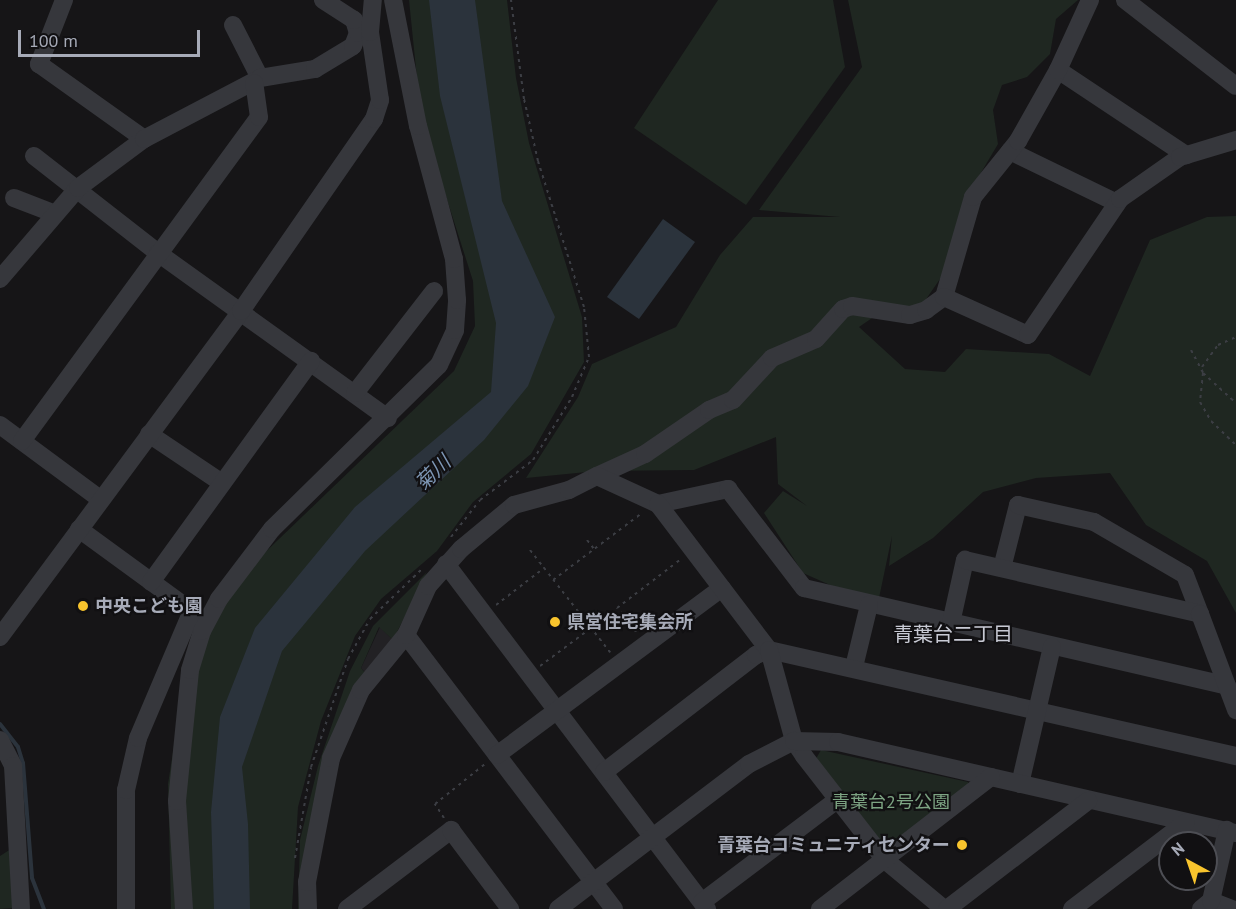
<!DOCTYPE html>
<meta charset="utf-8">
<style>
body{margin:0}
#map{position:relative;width:1236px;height:909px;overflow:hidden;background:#161517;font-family:"PT Sans","Noto Sans JP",sans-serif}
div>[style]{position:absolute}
.built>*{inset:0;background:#222124}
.green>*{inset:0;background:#1f2721}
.water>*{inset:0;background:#2b333c}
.stream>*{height:4px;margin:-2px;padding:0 2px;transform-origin:2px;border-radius:2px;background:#2b333c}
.path>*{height:2px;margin-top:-1px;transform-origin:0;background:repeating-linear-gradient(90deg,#3c3e44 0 3px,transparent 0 7.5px)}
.minor>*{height:18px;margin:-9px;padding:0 9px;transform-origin:9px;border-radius:9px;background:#36373c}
.dots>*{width:16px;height:16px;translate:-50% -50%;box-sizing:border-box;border:3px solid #111012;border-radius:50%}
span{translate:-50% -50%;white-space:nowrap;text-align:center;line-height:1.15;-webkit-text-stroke:4.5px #111012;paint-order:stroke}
.poi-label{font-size:18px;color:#a7abb8;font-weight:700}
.left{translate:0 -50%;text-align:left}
.right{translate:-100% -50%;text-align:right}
.park-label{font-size:18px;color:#7da483}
.water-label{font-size:20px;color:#7d96b4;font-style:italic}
.neighbourhood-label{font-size:20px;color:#c8cad4}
.north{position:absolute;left:1158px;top:831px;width:60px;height:60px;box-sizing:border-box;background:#111012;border:2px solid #4d4e54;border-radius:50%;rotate:320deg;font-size:16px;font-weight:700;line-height:24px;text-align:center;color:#a7abb8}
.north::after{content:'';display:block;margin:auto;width:21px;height:27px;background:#f8c42d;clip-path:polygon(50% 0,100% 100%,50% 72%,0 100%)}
.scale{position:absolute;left:18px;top:30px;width:182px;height:27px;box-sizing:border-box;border:3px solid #a7abb8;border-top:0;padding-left:8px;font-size:18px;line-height:21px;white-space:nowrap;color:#a7abb8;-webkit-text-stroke:4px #111012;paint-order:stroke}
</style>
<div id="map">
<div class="built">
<i style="clip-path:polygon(380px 627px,393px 640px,368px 676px,361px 668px)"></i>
</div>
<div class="green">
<i style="clip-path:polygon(409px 0,507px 0,516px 78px,529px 143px,582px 317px,584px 362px,531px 454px,473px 502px,437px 551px,381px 599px,355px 636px,321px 721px,298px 807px,292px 909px,171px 909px,168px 784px,184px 681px,230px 586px,454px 371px,475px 326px,473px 281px,421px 118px)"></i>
<i style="clip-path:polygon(718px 0,833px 0,845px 67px,746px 205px,634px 128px)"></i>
<i style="clip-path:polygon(848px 0,1078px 0,1056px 19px,1050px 54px,1027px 77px,1002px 85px,993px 110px,998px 144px,969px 193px,949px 266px,922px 305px,875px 316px,859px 327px,905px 369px,945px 372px,966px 349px,1049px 354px,1090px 376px,1150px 240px,1207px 217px,1236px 216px,1236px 613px,1207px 561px,1146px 525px,1110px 473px,1036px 478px,983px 492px,933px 538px,889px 566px,892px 536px,879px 598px,839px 589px,803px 573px,764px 513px,783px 491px,807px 506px,778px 484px,776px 437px,694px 470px,597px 471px,526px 478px,578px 397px,592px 364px,676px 327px,720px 255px,753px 217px,840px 217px,759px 210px,862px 67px)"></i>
<i style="clip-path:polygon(427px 572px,393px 640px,379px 627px,361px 668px,368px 676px,351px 701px,306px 909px,298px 909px,300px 840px,318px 766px,350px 671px,373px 626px)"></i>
<i style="clip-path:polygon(821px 750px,968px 782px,970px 790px,891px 850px,880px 848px,814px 762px)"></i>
<i style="clip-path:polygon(14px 847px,13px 908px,0 909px,0 856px)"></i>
</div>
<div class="water">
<i style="clip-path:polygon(429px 0,475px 0,502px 201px,555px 317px,528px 386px,484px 440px,365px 551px,282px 651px,242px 767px,248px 824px,250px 909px,214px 909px,211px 812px,220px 717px,255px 628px,355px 507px,491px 392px,496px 323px,440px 96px)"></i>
<i style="clip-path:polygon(663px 219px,695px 242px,639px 319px,607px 297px)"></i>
</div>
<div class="stream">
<i style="left:0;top:724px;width:29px;rotate:52deg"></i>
<i style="left:18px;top:747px;width:17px;rotate:73deg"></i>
<i style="left:23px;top:763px;width:115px;rotate:85.5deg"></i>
<i style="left:32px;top:878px;width:33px;rotate:69deg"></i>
</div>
<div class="path">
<i style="left:1191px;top:350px;width:26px;rotate:62deg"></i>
<i style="left:1203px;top:373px;width:29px;rotate:96deg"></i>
<i style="left:1200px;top:402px;width:22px;rotate:60deg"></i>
<i style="left:1211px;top:421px;width:35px;rotate:44deg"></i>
<i style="left:1202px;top:367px;width:27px;rotate:-54deg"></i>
<i style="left:1218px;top:345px;width:20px;rotate:-24deg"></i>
<i style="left:1203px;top:373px;width:45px;rotate:42.3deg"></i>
<i style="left:451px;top:537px;width:47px;rotate:-51.9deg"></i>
<i style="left:480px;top:500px;width:66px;rotate:-37deg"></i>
<i style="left:533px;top:460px;width:74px;rotate:-58.2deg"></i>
<i style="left:572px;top:397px;width:43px;rotate:-67deg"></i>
<i style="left:589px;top:357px;width:50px;rotate:-95.7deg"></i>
<i style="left:584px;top:307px;width:153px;rotate:-107.5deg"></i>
<i style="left:538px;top:161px;width:64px;rotate:-102.7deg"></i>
<i style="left:524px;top:99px;width:100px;rotate:-97.5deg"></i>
<i style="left:587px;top:540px;width:11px;rotate:52deg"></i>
<i style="left:530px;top:550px;width:130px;rotate:51.9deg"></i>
<i style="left:553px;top:580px;width:111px;rotate:-37deg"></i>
<i style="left:496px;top:605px;width:61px;rotate:-37.6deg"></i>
<i style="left:636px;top:632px;width:31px;rotate:-128deg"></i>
<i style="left:617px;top:608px;width:81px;rotate:-37.4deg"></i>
<i style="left:540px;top:666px;width:64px;rotate:-36.7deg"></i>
<i style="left:444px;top:818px;width:17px;rotate:-123deg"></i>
<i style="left:435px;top:804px;width:64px;rotate:-38.7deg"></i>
<i style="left:295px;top:858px;width:92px;rotate:-80deg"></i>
<i style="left:311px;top:767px;width:114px;rotate:-71.1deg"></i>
<i style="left:348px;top:659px;width:46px;rotate:-61.2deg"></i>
<i style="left:370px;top:619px;width:71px;rotate:-43.9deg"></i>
</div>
<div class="minor">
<i style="left:64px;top:0;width:69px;rotate:111.3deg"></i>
<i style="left:39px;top:64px;width:129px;rotate:35.5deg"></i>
<i style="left:1125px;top:0;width:140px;rotate:37.8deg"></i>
<i style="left:233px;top:25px;width:59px;rotate:63deg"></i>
<i style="left:1058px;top:70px;width:154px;rotate:33.6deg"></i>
<i style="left:1010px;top:151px;width:119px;rotate:25.9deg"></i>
<i style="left:34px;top:156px;width:157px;rotate:38deg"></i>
<i style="left:158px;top:253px;width:283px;rotate:35.7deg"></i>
<i style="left:14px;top:198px;width:42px;rotate:21deg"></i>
<i style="left:0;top:279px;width:120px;rotate:-49.4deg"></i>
<i style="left:78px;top:188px;width:82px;rotate:-36.6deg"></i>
<i style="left:144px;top:139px;width:131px;rotate:-27.7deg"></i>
<i style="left:260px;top:78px;width:56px;rotate:-9.3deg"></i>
<i style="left:315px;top:69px;width:44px;rotate:-31.2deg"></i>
<i style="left:353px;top:46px;width:14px;rotate:-69deg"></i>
<i style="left:358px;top:33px;width:14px;rotate:-107deg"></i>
<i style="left:354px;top:20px;width:37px;rotate:-147deg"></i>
<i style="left:944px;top:297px;width:104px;rotate:-73.8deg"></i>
<i style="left:973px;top:197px;width:72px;rotate:-51.2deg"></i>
<i style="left:1018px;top:141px;width:81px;rotate:-60.6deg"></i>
<i style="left:1058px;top:70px;width:77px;rotate:-65.4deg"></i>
<i style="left:355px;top:393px;width:129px;rotate:-52.2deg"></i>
<i style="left:0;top:425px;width:124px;rotate:36.5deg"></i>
<i style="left:149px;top:434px;width:88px;rotate:33.9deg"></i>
<i style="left:22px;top:441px;width:401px;rotate:-53.8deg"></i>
<i style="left:259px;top:117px;width:34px;rotate:-98deg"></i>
<i style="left:597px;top:476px;width:53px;rotate:-24.6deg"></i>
<i style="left:645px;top:454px;width:78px;rotate:-34.5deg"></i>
<i style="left:709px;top:410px;width:26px;rotate:-23deg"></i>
<i style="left:733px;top:400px;width:57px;rotate:-47.1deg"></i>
<i style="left:772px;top:358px;width:48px;rotate:-23.4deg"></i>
<i style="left:816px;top:339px;width:40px;rotate:-48deg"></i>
<i style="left:843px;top:309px;width:9px;rotate:-18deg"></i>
<i style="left:852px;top:306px;width:59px;rotate:8.8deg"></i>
<i style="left:910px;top:315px;width:17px;rotate:-17deg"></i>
<i style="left:926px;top:310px;width:22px;rotate:-36deg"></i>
<i style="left:944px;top:297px;width:92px;rotate:24.3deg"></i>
<i style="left:1028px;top:335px;width:164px;rotate:-55.9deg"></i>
<i style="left:1120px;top:199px;width:73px;rotate:-35deg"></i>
<i style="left:1180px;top:157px;width:59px;rotate:-16.9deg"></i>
<i style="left:658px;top:504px;width:72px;rotate:-12.1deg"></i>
<i style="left:728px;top:489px;width:125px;rotate:52.5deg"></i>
<i style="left:804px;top:588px;width:434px;rotate:13deg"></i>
<i style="left:79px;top:529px;width:151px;rotate:36.1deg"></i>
<i style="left:446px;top:564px;width:433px;rotate:52.9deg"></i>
<i style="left:1002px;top:568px;width:65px;rotate:-75.7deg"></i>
<i style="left:1018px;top:505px;width:78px;rotate:12.6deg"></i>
<i style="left:1094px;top:522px;width:105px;rotate:30.2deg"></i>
<i style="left:1185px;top:575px;width:42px;rotate:69deg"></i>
<i style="left:151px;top:582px;width:273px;rotate:-54.1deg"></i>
<i style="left:951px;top:623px;width:65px;rotate:-77.5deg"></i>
<i style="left:965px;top:560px;width:241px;rotate:12.9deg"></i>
<i style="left:1200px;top:614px;width:103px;rotate:69.4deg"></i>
<i style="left:406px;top:635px;width:344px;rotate:52.8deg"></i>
<i style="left:0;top:637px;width:405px;rotate:-53.5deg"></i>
<i style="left:241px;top:311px;width:234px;rotate:-55.3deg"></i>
<i style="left:374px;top:119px;width:20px;rotate:-72deg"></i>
<i style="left:380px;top:100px;width:69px;rotate:-98.4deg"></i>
<i style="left:370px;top:32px;width:32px;rotate:-85deg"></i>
<i style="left:854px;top:667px;width:64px;rotate:-76.4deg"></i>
<i style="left:0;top:740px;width:29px;rotate:63deg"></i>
<i style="left:13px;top:766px;width:143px;rotate:86.8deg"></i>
<i style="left:497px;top:755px;width:280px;rotate:-36.6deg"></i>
<i style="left:604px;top:772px;width:192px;rotate:-37.6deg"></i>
<i style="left:756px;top:655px;width:14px;rotate:-21deg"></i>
<i style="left:769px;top:650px;width:479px;rotate:12.8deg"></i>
<i style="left:1020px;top:784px;width:141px;rotate:-76.9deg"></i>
<i style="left:1211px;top:901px;width:22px;rotate:21deg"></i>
<i style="left:702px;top:902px;width:171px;rotate:-37.1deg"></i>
<i style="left:126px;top:909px;width:119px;rotate:-90deg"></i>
<i style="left:126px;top:790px;width:53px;rotate:-77deg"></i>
<i style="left:138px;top:738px;width:138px;rotate:-67deg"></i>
<i style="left:184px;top:909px;width:108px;rotate:-93.7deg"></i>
<i style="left:177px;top:801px;width:132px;rotate:-84.3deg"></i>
<i style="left:190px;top:670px;width:41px;rotate:-72.9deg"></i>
<i style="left:202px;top:631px;width:36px;rotate:-62deg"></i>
<i style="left:219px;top:599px;width:88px;rotate:-52.9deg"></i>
<i style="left:272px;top:529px;width:234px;rotate:-44.5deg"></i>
<i style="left:439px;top:365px;width:38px;rotate:-65deg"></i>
<i style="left:455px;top:330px;width:30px;rotate:-86deg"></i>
<i style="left:457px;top:300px;width:41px;rotate:-94.2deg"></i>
<i style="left:454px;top:259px;width:138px;rotate:-105.1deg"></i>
<i style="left:418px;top:126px;width:128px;rotate:-101.2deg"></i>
<i style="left:308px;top:909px;width:27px;rotate:-92deg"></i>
<i style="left:307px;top:882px;width:126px;rotate:-79deg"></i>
<i style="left:331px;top:758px;width:74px;rotate:-66.2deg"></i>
<i style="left:361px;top:690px;width:71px;rotate:-50.7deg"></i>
<i style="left:406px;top:635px;width:54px;rotate:-65.8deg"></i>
<i style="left:428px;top:586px;width:50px;rotate:-48.3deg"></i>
<i style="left:461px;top:549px;width:69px;rotate:-39.7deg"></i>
<i style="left:514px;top:505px;width:57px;rotate:-15.3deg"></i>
<i style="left:569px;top:490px;width:31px;rotate:-27deg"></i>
<i style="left:597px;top:476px;width:67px;rotate:24.7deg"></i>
<i style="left:658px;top:504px;width:183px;rotate:52.8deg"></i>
<i style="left:769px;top:650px;width:94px;rotate:74.6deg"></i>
<i style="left:794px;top:741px;width:18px;rotate:56deg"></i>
<i style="left:804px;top:756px;width:132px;rotate:52.1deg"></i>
<i style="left:885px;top:860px;width:77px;rotate:39.7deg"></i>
<i style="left:347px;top:909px;width:131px;rotate:-37.2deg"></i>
<i style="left:451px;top:830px;width:99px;rotate:53.2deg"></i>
<i style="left:558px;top:909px;width:240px;rotate:-37.2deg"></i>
<i style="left:749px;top:764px;width:51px;rotate:-27.1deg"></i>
<i style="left:794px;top:741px;width:44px;rotate:1.3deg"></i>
<i style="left:838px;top:742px;width:408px;rotate:12.9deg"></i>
<i style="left:820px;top:909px;width:216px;rotate:-37.7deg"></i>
<i style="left:947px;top:909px;width:178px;rotate:-37.5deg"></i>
<i style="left:1072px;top:909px;width:143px;rotate:-37.3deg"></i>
<i style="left:1201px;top:909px;width:13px;rotate:-39deg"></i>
<i style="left:1211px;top:901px;width:73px;rotate:-77.3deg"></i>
</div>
<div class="dots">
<i style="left:83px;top:606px;background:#f8c42d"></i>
<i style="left:555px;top:622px;background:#f8c42d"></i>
<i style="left:962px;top:845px;background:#f8c42d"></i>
</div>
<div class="poi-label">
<span class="left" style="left:95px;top:606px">中央こども園</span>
<span class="left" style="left:567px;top:622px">県営住宅集会所</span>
<span class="right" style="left:950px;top:845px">青葉台コミュニティセンター</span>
</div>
<div class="park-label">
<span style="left:891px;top:802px">青葉台2号公園</span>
</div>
<div class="water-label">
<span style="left:433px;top:473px;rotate:-44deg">菊川</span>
</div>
<div class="neighbourhood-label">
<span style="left:953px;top:634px">青葉台二丁目</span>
</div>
<div class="north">N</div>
<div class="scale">100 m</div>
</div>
